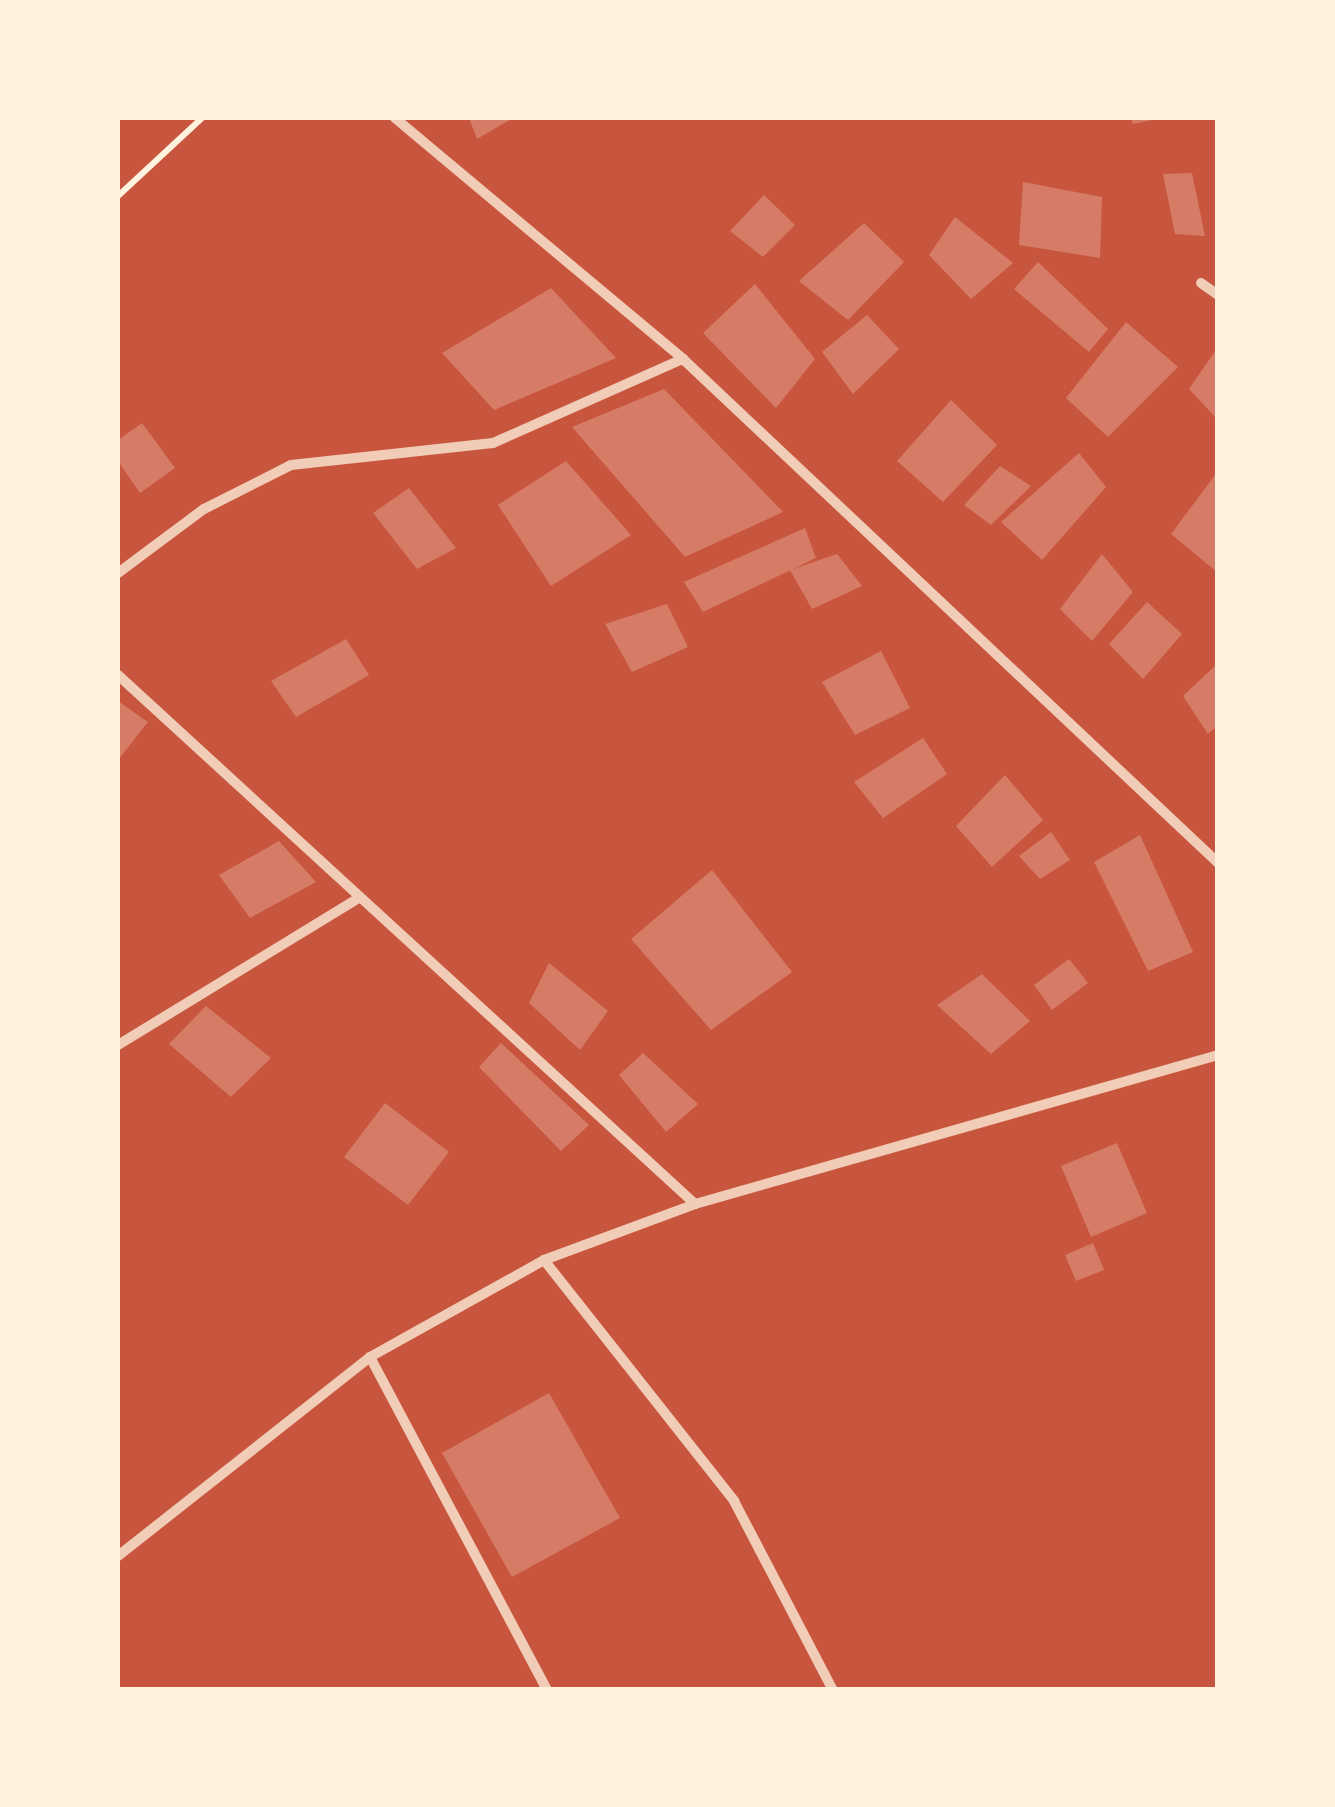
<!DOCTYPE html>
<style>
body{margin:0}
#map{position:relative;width:1335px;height:1807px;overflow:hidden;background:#c8553d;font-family:"Asap Condensed",sans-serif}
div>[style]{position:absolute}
.building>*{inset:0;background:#d67c66}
.path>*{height:6px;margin:-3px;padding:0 3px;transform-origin:3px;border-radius:3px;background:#fff3e0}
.minor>*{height:10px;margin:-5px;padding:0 5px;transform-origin:5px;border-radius:5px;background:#f1ccb7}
span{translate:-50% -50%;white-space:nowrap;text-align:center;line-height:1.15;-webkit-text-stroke:10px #fff3e0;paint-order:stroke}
.frame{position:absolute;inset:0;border:120px solid #fff3e0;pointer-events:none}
</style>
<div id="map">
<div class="building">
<i style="clip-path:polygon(469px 118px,513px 118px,477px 139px)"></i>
<i style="clip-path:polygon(1131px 118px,1155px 118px,1156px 119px,1133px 124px)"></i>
<i style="clip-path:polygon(1192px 173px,1205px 236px,1175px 234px,1163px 174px)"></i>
<i style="clip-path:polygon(1023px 182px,1102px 197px,1100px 258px,1019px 245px)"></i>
<i style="clip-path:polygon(764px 195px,795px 225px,763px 257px,730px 231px)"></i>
<i style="clip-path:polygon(955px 217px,1013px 263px,971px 299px,929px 255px)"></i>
<i style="clip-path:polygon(864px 223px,904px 262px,848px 320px,799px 281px)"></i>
<i style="clip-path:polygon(1038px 262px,1108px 329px,1089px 352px,1014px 289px)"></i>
<i style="clip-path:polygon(755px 284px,815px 359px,776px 408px,703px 333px)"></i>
<i style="clip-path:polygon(551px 288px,616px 358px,494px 410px,442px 353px)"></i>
<i style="clip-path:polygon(867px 315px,899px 349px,853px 394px,822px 352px)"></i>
<i style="clip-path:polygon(1126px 322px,1178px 367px,1108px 437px,1066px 398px)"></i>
<i style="clip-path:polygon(1218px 347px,1218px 420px,1189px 389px)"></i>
<i style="clip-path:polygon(664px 389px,783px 512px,685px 557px,572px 427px)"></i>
<i style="clip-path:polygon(951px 400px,997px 445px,943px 502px,897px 461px)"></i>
<i style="clip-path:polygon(142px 423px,175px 468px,140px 493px,118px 461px,118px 440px)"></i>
<i style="clip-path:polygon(1079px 453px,1106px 487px,1042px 560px,1001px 522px)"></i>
<i style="clip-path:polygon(566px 461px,631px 535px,551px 586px,498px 505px)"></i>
<i style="clip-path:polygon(1000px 466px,1031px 486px,991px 525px,964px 505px)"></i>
<i style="clip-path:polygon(1218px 471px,1218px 573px,1171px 534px)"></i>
<i style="clip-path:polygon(409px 488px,456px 548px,417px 569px,373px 513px)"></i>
<i style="clip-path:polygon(805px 528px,816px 558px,703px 612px,684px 582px)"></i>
<i style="clip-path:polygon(837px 554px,862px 586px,812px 609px,790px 570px)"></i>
<i style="clip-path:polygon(1102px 554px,1133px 592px,1092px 641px,1060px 609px)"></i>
<i style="clip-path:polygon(1147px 602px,1182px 634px,1143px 679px,1109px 644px)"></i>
<i style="clip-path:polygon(667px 604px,688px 647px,632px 672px,605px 624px)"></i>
<i style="clip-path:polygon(346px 639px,369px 675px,296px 717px,271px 681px)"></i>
<i style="clip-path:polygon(881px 651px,910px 708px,855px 735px,822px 682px)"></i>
<i style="clip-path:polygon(1218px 663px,1218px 725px,1208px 734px,1183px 696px)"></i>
<i style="clip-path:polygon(118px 701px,148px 722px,118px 760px)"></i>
<i style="clip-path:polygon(923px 738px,947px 774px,883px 818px,854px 782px)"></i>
<i style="clip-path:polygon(1005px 775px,1043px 820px,992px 867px,956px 826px)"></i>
<i style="clip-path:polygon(1051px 832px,1070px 860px,1040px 879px,1019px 856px)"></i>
<i style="clip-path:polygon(1140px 835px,1193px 952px,1148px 971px,1094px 862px)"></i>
<i style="clip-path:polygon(279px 841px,316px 882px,250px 918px,219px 875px)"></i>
<i style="clip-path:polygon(712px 870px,792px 972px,711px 1030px,631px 939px)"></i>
<i style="clip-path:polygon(1069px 959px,1088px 983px,1052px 1010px,1034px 985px)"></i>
<i style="clip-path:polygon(549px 963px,608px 1011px,580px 1050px,529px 1003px)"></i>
<i style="clip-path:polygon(982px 974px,1030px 1021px,991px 1054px,937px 1005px)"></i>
<i style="clip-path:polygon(206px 1006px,271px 1058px,231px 1097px,169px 1044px)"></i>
<i style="clip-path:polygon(501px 1043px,589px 1125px,561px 1151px,479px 1067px)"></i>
<i style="clip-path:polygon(643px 1053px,698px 1104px,666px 1132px,619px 1075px)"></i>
<i style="clip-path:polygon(385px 1103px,449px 1152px,408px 1205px,344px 1157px)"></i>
<i style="clip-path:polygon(1117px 1143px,1147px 1213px,1091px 1237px,1061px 1166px)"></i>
<i style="clip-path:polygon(1093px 1243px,1104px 1270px,1076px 1281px,1065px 1255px)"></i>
<i style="clip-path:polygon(549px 1393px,620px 1518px,512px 1577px,442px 1453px)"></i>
</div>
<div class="path">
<i style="left:118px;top:196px;width:115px;rotate:-42.9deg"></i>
</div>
<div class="minor">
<i style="left:395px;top:118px;width:376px;rotate:39.9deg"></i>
<i style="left:683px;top:359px;width:735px;rotate:43.29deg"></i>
<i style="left:1201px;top:283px;width:21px;rotate:35deg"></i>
<i style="left:118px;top:573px;width:107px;rotate:-36.7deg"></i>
<i style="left:204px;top:509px;width:97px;rotate:-26.8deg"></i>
<i style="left:291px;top:465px;width:203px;rotate:-6.2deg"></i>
<i style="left:493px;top:443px;width:208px;rotate:-23.9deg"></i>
<i style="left:118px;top:675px;width:783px;rotate:42.51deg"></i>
<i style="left:118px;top:1045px;width:282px;rotate:-31.4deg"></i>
<i style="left:544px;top:1260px;width:307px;rotate:51.7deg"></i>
<i style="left:734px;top:1501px;width:213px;rotate:62.4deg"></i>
<i style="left:370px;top:1357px;width:377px;rotate:62deg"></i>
<i style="left:118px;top:1556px;width:321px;rotate:-38.3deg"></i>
<i style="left:370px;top:1357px;width:199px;rotate:-29.1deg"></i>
<i style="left:544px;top:1260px;width:161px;rotate:-20.3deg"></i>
<i style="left:695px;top:1204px;width:544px;rotate:-15.9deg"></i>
</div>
<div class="frame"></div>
</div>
